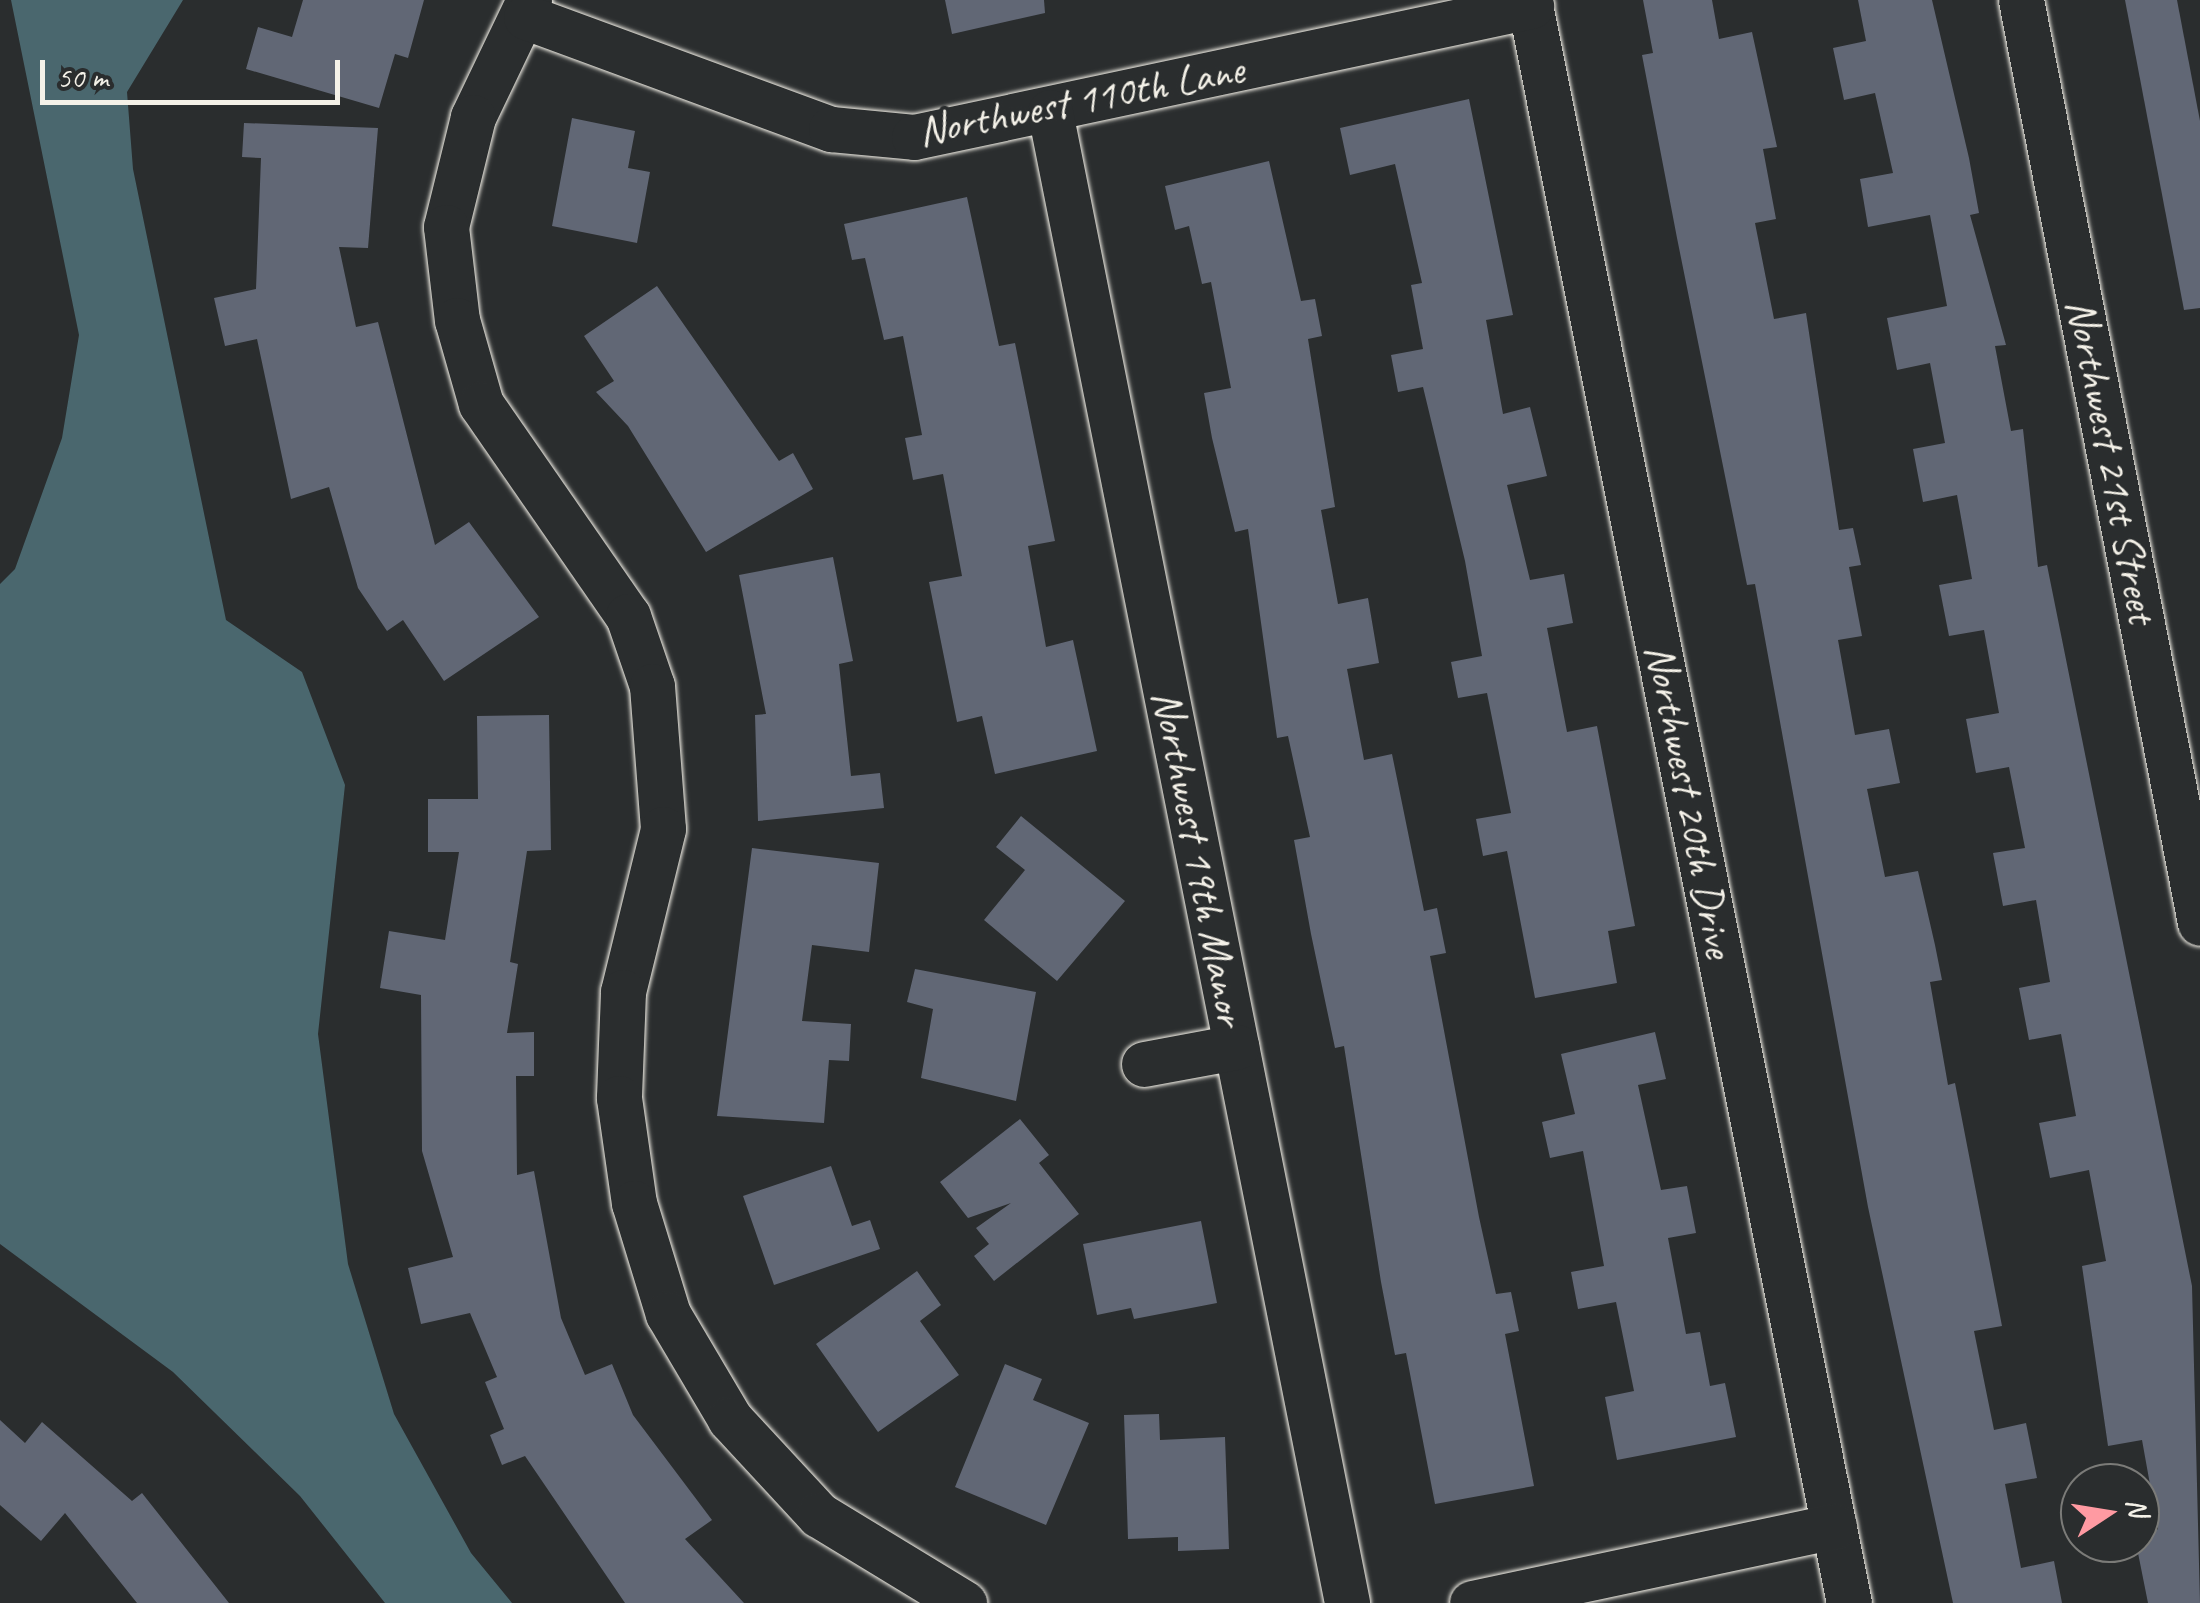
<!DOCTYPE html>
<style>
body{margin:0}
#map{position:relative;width:2200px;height:1603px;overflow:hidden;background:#2a2d2e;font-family:Caveat,sans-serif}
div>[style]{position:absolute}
.water>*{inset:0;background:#4a676e}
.building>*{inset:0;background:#616775}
.roads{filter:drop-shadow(0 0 2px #f4f1e8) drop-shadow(0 0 2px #f4f1e8)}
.street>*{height:45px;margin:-22.5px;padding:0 22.5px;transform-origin:22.5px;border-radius:22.5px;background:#2a2d2e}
span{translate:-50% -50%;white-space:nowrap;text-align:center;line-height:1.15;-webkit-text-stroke:8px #2a2d2e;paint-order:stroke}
.street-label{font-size:42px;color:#f4f1e8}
.north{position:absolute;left:2060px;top:1463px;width:100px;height:100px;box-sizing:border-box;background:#2a2d2e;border:2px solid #7b7b78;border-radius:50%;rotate:78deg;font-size:28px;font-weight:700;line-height:40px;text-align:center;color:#f4f1e8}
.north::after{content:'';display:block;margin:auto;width:35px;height:45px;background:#ff9aa2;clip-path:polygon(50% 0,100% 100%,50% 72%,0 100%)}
.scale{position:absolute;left:40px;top:60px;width:300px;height:45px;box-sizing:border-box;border:5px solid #f4f1e8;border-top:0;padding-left:12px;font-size:30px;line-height:35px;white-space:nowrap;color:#f4f1e8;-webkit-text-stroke:8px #2a2d2e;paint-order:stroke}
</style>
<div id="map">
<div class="water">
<i style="clip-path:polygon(11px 0,183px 0,127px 92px,133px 169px,226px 620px,302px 672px,345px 785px,318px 1034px,348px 1264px,394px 1414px,471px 1553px,512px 1603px,385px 1603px,300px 1496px,173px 1372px,0 1244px,0 584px,15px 569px,62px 438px,79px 335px)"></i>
</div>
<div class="building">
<i style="clip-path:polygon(303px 0,424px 0,408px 58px,395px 54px,379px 108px,246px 69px,258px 27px,292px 37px)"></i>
<i style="clip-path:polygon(945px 0,1044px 0,1045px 13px,952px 34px)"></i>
<i style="clip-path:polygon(1643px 0,1712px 0,1719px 39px,1752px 32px,1777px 147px,1763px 149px,1776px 219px,1755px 223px,1774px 319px,1806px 313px,1839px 530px,1853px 528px,1861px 565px,1849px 567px,1862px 636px,1838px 640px,1855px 735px,1889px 729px,1900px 783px,1867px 789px,1885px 877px,1918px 871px,1935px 945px,1942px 980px,1930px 982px,1948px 1085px,1955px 1083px,2002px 1326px,1974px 1331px,1994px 1430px,2026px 1423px,2037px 1478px,2005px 1484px,2021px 1568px,2054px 1561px,2062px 1603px,1953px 1603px,1868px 1207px,1755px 584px,1747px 585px,1677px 238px,1642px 55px,1653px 53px)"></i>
<i style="clip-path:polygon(1858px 0,1932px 0,1969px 158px,1979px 213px,1970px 215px,2006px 345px,1995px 346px,2011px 431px,2023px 429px,2038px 567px,2047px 565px,2192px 1286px,2200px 1603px,2148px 1603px,2136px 1543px,2158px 1529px,2142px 1440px,2108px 1446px,2082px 1266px,2106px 1261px,2089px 1170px,2050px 1178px,2039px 1123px,2076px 1116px,2061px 1034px,2029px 1040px,2019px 988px,2050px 982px,2036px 900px,2003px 906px,1993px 853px,2025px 848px,2009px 767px,1976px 773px,1966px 719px,1999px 713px,1984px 630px,1949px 636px,1939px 585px,1972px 579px,1957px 495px,1923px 502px,1913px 449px,1945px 443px,1930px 363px,1897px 370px,1887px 318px,1947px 306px,1930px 215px,1868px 227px,1860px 179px,1893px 173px,1875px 93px,1844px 100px,1833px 48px,1866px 41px)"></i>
<i style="clip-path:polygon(2125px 0,2177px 0,2200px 121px,2200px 308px,2184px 310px)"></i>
<i style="clip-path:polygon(1469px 99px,1513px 315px,1486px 320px,1503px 414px,1530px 407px,1547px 476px,1507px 485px,1530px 580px,1564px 574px,1573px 623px,1547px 628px,1567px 732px,1597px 726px,1635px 926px,1608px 931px,1617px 983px,1535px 998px,1507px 851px,1483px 856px,1476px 819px,1511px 813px,1487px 693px,1458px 698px,1451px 662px,1482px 656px,1465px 561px,1423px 387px,1398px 392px,1391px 355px,1423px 349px,1411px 285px,1422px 283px,1395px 164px,1350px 175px,1340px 128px)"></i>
<i style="clip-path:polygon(572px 118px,635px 131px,628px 168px,650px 172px,637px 243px,552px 226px)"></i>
<i style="clip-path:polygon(244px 123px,378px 128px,368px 248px,339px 247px,356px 327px,378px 322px,435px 545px,469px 522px,539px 617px,444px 681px,403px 620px,387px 631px,358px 588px,329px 487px,291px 499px,257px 339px,225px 346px,214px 298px,256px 289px,261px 158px,242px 157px)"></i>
<i style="clip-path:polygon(1269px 161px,1301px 301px,1315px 299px,1322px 336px,1308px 339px,1335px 507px,1321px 510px,1338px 604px,1368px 598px,1379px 663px,1347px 669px,1364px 760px,1392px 754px,1424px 911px,1437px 908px,1446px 953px,1430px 956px,1479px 1217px,1496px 1294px,1511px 1292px,1519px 1331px,1505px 1334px,1534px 1486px,1435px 1504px,1406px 1353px,1395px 1355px,1381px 1282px,1344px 1046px,1335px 1048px,1311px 934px,1294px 840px,1310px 837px,1288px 736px,1277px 738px,1248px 529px,1235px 532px,1212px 438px,1204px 393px,1231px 388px,1211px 282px,1202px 284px,1189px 226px,1175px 230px,1165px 186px)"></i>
<i style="clip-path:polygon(967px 197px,999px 346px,1015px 343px,1055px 541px,1028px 546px,1046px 647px,1073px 640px,1097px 751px,995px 774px,982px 716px,957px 722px,929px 582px,962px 576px,943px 474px,913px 480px,905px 438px,922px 435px,903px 336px,884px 340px,865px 258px,852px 260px,844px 224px)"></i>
<i style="clip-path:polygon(657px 286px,779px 461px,793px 453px,813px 489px,706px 552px,628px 426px,596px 392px,614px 381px,584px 336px)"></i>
<i style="clip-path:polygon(833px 557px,853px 661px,839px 664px,851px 776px,880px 773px,884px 808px,758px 821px,755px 715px,766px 714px,739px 575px)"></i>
<i style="clip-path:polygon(549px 715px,551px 850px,527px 851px,510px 962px,518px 964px,507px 1033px,534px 1032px,534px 1076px,516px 1076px,517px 1175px,534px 1171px,561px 1318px,585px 1375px,612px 1364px,633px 1415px,712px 1520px,685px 1539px,744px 1603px,625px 1603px,525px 1456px,502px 1465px,490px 1435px,504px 1429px,485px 1382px,497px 1377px,470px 1313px,421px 1324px,408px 1268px,453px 1257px,422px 1151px,421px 995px,380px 988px,389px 931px,445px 940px,459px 852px,428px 852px,428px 799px,478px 799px,477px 716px)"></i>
<i style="clip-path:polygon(1021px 816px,1125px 901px,1057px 981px,984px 920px,1025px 870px,996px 847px)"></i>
<i style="clip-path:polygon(752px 848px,879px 863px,869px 952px,812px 945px,802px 1021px,851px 1024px,849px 1061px,829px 1060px,824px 1123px,717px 1116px)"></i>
<i style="clip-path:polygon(915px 969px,1036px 992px,1016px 1101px,921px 1078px,933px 1009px,907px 1002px)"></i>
<i style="clip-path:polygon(1655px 1032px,1666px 1079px,1638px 1085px,1661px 1190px,1687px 1186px,1696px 1233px,1668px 1238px,1686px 1334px,1700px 1332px,1710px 1386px,1725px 1383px,1736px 1437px,1617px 1460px,1605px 1397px,1634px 1391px,1616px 1302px,1578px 1309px,1571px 1272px,1604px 1266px,1583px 1151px,1550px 1158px,1542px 1122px,1575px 1114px,1561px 1054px)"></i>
<i style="clip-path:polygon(1020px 1119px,1049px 1155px,1039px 1163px,1079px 1214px,994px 1281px,974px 1256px,989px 1244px,976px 1228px,1011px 1203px,968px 1218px,940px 1182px)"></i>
<i style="clip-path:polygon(831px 1166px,852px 1226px,870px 1220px,880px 1249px,774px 1285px,743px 1196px)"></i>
<i style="clip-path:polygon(1201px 1221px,1217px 1303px,1134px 1319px,1131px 1308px,1097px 1315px,1083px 1244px)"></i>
<i style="clip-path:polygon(917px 1271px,941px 1305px,920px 1321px,959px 1375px,878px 1432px,816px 1344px)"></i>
<i style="clip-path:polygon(1005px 1364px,1042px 1379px,1033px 1400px,1089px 1423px,1046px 1525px,955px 1487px)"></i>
<i style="clip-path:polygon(1159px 1414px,1160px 1440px,1225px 1437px,1229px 1549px,1178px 1551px,1178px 1537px,1128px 1539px,1124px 1415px)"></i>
<i style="clip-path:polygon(0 1420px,25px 1443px,42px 1422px,132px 1501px,142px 1493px,229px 1603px,137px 1603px,65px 1513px,41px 1541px,0 1505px)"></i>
</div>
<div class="roads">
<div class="street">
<i style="left:529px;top:0;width:130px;rotate:115.6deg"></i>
<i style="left:473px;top:117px;width:113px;rotate:103.8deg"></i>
<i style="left:446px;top:227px;width:94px;rotate:83.3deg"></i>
<i style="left:457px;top:320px;width:87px;rotate:74.1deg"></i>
<i style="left:481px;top:404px;width:258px;rotate:55.3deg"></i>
<i style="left:628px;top:616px;width:74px;rotate:71.1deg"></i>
<i style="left:652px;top:686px;width:143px;rotate:85.6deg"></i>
<i style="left:663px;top:829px;width:168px;rotate:103.8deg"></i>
<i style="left:623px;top:992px;width:106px;rotate:92.2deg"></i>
<i style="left:619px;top:1098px;width:106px;rotate:81.9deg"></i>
<i style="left:634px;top:1203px;width:116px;rotate:73deg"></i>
<i style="left:668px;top:1314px;width:122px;rotate:59.4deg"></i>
<i style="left:730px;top:1419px;width:131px;rotate:47.2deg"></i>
<i style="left:819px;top:1515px;width:170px;rotate:31.3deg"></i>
<i style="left:1529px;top:0;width:1635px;rotate:78.71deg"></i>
<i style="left:2021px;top:0;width:940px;rotate:79.02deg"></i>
<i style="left:526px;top:17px;width:325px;rotate:20.2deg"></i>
<i style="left:831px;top:129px;width:83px;rotate:5.5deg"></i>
<i style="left:914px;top:137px;width:631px;rotate:-11.99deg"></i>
<i style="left:1050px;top:112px;width:1520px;rotate:78.73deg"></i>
<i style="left:1144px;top:1064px;width:94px;rotate:-10.5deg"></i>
<i style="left:1472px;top:1603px;width:370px;rotate:-12deg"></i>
</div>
</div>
<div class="street-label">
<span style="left:1081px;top:101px;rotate:-11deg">Northwest 110th Lane</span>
<span style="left:2111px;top:461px;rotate:79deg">Northwest 21st Street</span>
<span style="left:1689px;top:801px;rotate:79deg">Northwest 20th Drive</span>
<span style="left:1198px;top:858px;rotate:79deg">Northwest 19th Manor</span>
</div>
<div class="north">N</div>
<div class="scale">50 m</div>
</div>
